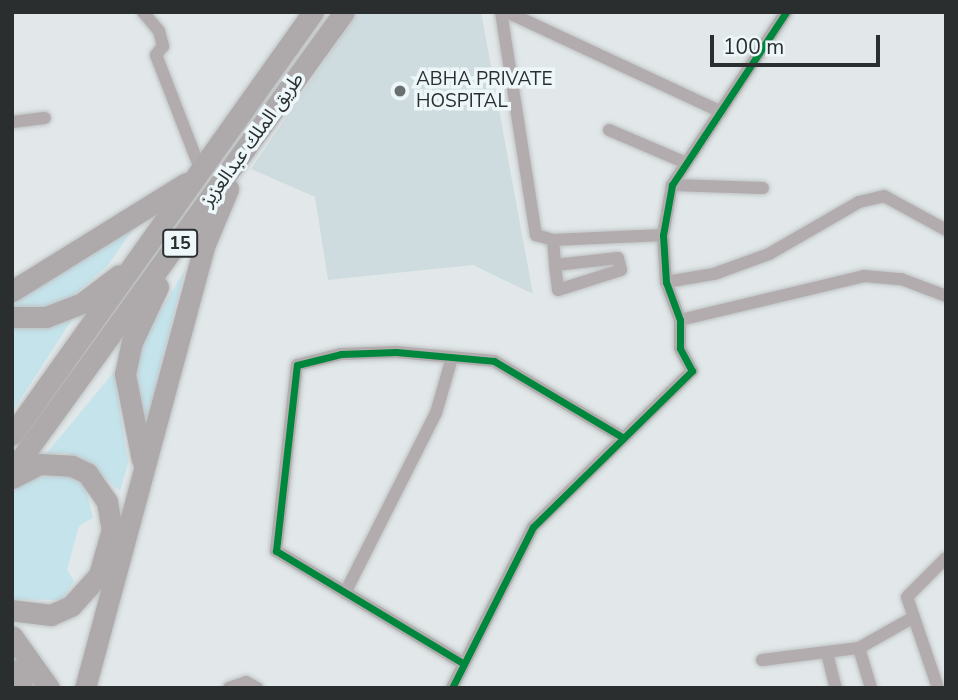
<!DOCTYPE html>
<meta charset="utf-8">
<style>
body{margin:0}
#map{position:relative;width:958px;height:700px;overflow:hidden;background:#e2e8e9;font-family:"Nunito Sans","Noto Sans Arabic",sans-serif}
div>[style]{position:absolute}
.built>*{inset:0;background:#cfdcdf}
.green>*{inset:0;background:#c4e3eb}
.roads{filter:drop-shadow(0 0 2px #bec2c3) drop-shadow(0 0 2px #bec2c3)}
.street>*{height:12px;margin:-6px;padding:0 6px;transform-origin:6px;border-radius:6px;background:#b3acae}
.highway>*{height:21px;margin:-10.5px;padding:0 10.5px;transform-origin:10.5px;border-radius:10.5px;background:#aeaaac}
.cycleway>*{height:7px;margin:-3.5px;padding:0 3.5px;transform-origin:3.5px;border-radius:3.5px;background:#00873e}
.dots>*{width:19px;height:19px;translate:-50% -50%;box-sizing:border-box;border:4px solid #edf7f9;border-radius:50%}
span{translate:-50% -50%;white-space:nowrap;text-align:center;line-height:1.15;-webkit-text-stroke:7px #edf7f9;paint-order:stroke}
.shield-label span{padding:2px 5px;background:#edf7f9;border:2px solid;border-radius:5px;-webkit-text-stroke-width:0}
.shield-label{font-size:18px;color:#2a2e2f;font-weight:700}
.poi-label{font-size:19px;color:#2a2e2f}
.left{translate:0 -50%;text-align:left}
.street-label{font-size:19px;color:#2a2e2f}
.frame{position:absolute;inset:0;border:14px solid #2a2e2f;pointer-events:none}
.scale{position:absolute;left:710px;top:35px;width:170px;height:32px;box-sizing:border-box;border:4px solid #2a2e2f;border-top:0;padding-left:9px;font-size:21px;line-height:24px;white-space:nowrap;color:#2a2e2f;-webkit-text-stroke:5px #edf7f9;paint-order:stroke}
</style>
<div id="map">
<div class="built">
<i style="clip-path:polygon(358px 12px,481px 12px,533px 294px,473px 265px,328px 280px,315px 197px,251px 169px)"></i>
</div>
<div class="green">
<i style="clip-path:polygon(139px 221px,108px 265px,58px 309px,12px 310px,12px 296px)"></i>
<i style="clip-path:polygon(185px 270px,146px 423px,135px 364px,139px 346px)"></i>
<i style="clip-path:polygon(77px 312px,12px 412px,12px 323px)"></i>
<i style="clip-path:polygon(114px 372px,128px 463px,120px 491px,86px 461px,65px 453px,45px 455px)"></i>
<i style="clip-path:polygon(53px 474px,71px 476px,85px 486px,93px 518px,79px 526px,67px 570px,74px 581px,62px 600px,12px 599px,12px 485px)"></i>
</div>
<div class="roads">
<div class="street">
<i style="left:143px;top:12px;width:25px;rotate:50deg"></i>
<i style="left:159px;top:31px;width:16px;rotate:75deg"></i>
<i style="left:163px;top:46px;width:11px;rotate:128deg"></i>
<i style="left:156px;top:55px;width:124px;rotate:68.8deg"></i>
<i style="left:501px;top:12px;width:226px;rotate:81.1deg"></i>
<i style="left:536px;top:235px;width:18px;rotate:16deg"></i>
<i style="left:553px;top:240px;width:25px;rotate:85deg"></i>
<i style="left:555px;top:265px;width:25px;rotate:83deg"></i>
<i style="left:558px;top:290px;width:66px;rotate:-17.6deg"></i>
<i style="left:621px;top:270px;width:12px;rotate:-104deg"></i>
<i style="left:618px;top:258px;width:63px;rotate:173.7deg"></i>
<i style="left:507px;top:12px;width:236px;rotate:25deg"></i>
<i style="left:12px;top:122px;width:33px;rotate:-7deg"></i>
<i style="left:609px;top:130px;width:84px;rotate:23.2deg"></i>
<i style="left:672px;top:185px;width:91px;rotate:1.9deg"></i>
<i style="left:553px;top:240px;width:110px;rotate:-2.6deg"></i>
<i style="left:666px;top:282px;width:49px;rotate:-9.5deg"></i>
<i style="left:714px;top:274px;width:59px;rotate:-20deg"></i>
<i style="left:769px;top:254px;width:104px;rotate:-30deg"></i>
<i style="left:859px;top:202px;width:26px;rotate:-13deg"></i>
<i style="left:884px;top:196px;width:71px;rotate:28.7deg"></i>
<i style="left:680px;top:320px;width:189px;rotate:-13.4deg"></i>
<i style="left:864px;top:276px;width:37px;rotate:5deg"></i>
<i style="left:901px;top:279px;width:48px;rotate:20.7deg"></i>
<i style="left:345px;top:593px;width:202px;rotate:-63.2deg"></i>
<i style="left:436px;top:413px;width:57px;rotate:-73.8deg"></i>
<i style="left:859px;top:648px;width:42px;rotate:73.3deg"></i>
<i style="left:827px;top:653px;width:36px;rotate:76deg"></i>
<i style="left:762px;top:660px;width:98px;rotate:-7.1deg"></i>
<i style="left:859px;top:648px;width:63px;rotate:-29.4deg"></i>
<i style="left:461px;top:662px;width:216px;rotate:-149deg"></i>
<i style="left:276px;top:551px;width:187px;rotate:-83.6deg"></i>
<i style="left:297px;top:365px;width:45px;rotate:-14deg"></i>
<i style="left:341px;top:354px;width:55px;rotate:-2.1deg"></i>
<i style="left:396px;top:352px;width:98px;rotate:5.2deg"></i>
<i style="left:494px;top:361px;width:149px;rotate:30.7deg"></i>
<i style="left:229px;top:688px;width:18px;rotate:-19deg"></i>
<i style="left:246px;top:682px;width:13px;rotate:29deg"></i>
<i style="left:452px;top:688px;width:180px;rotate:-63.3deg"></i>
<i style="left:533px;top:527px;width:223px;rotate:-44.5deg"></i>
<i style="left:692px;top:371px;width:26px;rotate:-118deg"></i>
<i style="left:680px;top:348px;width:28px;rotate:-90deg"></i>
<i style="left:680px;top:320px;width:40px;rotate:-110.2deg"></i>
<i style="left:666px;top:282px;width:47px;rotate:-93.7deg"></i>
<i style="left:663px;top:235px;width:51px;rotate:-79.8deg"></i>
<i style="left:672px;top:185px;width:207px;rotate:-56.6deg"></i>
<i style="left:938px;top:688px;width:96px;rotate:-108.8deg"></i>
<i style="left:907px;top:597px;width:55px;rotate:-45deg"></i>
</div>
<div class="highway">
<i style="left:12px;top:291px;width:205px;rotate:-31.8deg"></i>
<i style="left:12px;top:317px;width:34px"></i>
<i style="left:46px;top:317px;width:39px;rotate:-21deg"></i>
<i style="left:82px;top:303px;width:46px;rotate:-37.1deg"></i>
<i style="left:12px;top:435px;width:519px;rotate:-54.56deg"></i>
<i style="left:142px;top:460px;width:88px;rotate:-101.2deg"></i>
<i style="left:125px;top:374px;width:33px;rotate:-78deg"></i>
<i style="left:132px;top:342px;width:61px;rotate:-64.7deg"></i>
<i style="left:12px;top:471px;width:566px;rotate:-54.12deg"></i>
<i style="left:12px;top:478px;width:30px;rotate:-27deg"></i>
<i style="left:39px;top:464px;width:33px;rotate:3deg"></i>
<i style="left:72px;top:466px;width:17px;rotate:25deg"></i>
<i style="left:87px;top:473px;width:35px;rotate:55deg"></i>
<i style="left:107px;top:502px;width:27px;rotate:80deg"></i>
<i style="left:112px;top:529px;width:48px;rotate:105.8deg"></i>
<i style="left:99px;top:575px;width:42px;rotate:132.1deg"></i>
<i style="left:71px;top:606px;width:22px;rotate:156deg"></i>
<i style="left:51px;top:615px;width:39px;rotate:-173deg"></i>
<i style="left:12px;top:636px;width:64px;rotate:54.6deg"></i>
<i style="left:12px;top:670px;width:21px;rotate:59deg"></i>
<i style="left:85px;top:688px;width:460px;rotate:-74.9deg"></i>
<i style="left:205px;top:244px;width:60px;rotate:-67.3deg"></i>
</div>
</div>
<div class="cycleway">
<i style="left:461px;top:662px;width:216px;rotate:-149deg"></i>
<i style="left:276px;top:551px;width:187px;rotate:-83.6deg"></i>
<i style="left:297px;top:365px;width:45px;rotate:-14deg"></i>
<i style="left:341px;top:354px;width:55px;rotate:-2.1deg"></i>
<i style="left:396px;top:352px;width:98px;rotate:5.2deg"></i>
<i style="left:494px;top:361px;width:149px;rotate:30.7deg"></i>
<i style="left:452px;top:688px;width:180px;rotate:-63.3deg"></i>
<i style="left:533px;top:527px;width:223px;rotate:-44.5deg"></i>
<i style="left:692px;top:371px;width:26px;rotate:-118deg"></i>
<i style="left:680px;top:348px;width:28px;rotate:-90deg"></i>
<i style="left:680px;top:320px;width:40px;rotate:-110.2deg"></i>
<i style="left:666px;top:282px;width:47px;rotate:-93.7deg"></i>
<i style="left:663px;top:235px;width:51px;rotate:-79.8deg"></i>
<i style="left:672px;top:185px;width:207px;rotate:-56.6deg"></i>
</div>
<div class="dots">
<i style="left:400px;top:91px;background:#6a6f70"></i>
</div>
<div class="shield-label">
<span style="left:180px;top:243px">15</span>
</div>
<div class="poi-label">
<span class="left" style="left:416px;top:91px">ABHA PRIVATE<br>HOSPITAL</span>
</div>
<div class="street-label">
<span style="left:253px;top:140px;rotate:-54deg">طريق الملك عبدالعزيز</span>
</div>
<div class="frame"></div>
<div class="scale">100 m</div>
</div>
